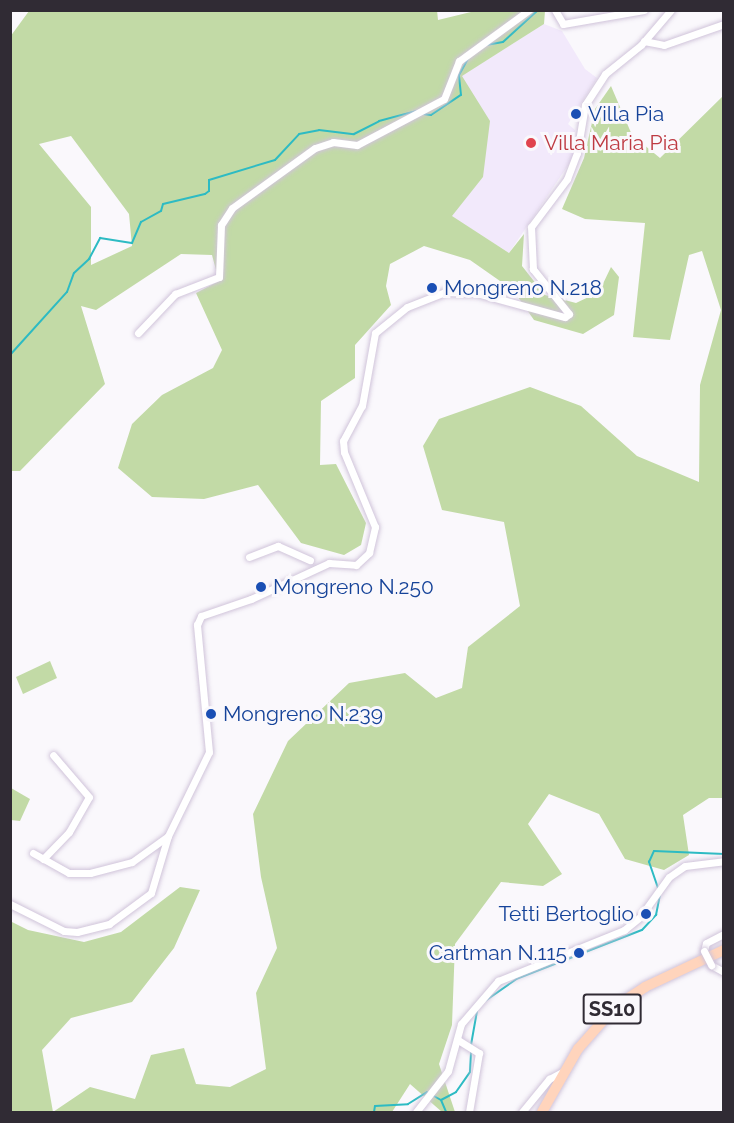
<!DOCTYPE html>
<style>
body{margin:0}
#map{position:relative;width:734px;height:1123px;overflow:hidden;background:#faf8fc;font-family:Raleway,sans-serif}
div>[style]{position:absolute}
.built>*{inset:0;background:#f2e9fb}
.green>*{inset:0;background:#c2daa6}
.stream>*{height:2px;margin:-1px;padding:0 1px;transform-origin:1px;border-radius:1px;background:#2dbbc3}
.roads{filter:drop-shadow(0 0 2px #d0c4da) drop-shadow(0 0 2px #d0c4da)}
.minor>*{height:7px;margin:-3.5px;padding:0 3.5px;transform-origin:3.5px;border-radius:3.5px;background:#fff}
.primary>*{height:10px;margin:-5px;padding:0 5px;transform-origin:5px;border-radius:5px;background:#ffd4bc}
.bridges{filter:drop-shadow(0 0 2px #d0c4da) drop-shadow(0 0 2px #d0c4da)}
.minor-bridge>*{height:7px;margin:-3.5px;padding:0 3.5px;transform-origin:3.5px;border-radius:3.5px;background:#fff}
.dots>*{width:16px;height:16px;translate:-50% -50%;box-sizing:border-box;border:3px solid #faf8fc;border-radius:50%}
span{translate:-50% -50%;white-space:nowrap;text-align:center;line-height:1.15;-webkit-text-stroke:6px #faf8fc;paint-order:stroke}
.shield-label span{padding:2px 4px;background:#faf8fc;border:2px solid;border-radius:4px;-webkit-text-stroke-width:0}
.shield-label{font-size:20px;color:#302b34;font-weight:700}
.transit-label{font-size:21px;color:#164399}
.left{translate:0 -50%;text-align:left}
.right{translate:-100% -50%;text-align:right}
.health-label{font-size:21px;color:#be3a42}
.frame{position:absolute;inset:0;border:12px solid #302b34;pointer-events:none}
</style>
<div id="map">
<div class="built">
<i style="clip-path:polygon(544px 24px,562px 31px,585px 69px,597px 78px,568px 124px,575px 130px,573px 158px,509px 253px,451px 216px,483px 177px,461px 76px)"></i>
</div>
<div class="green">
<i style="clip-path:polygon(evenodd,437px 10px,438px 20px,475px 11px,545px 11px,544px 24px,462px 76px,490px 121px,483px 177px,452px 216px,509px 253px,524px 234px,522px 266px,545px 295px,576px 303px,599px 292px,611px 267px,619px 277px,614px 315px,583px 334px,534px 320px,513px 290px,470px 260px,424px 246px,390px 264px,386px 286px,391px 305px,355px 345px,355px 378px,321px 401px,320px 465px,336px 464px,366px 523px,361px 545px,344px 555px,301px 543px,258px 485px,204px 499px,152px 497px,118px 468px,132px 424px,162px 395px,213px 368px,222px 350px,196px 293px,219px 281px,212px 255px,181px 254px,96px 310px,81px 306px,105px 384px,20px 471px,11px 471px,10px 37px,29px 11px,437px 10px,71px 136px,129px 214px,132px 246px,91px 265px,91px 207px,39px 144px,71px 136px)"></i>
<i style="clip-path:polygon(611px 86px,632px 135px,660px 158px,723px 96px,724px 798px,709px 798px,683px 815px,689px 855px,664px 870px,625px 859px,599px 814px,549px 794px,528px 824px,562px 874px,543px 886px,501px 882px,455px 944px,452px 1025px,439px 1064px,455px 1112px,442px 1112px,410px 1084px,392px 1112px,11px 1112px,10px 921px,28px 930px,84px 942px,121px 932px,180px 887px,200px 890px,174px 948px,132px 1002px,71px 1018px,42px 1050px,53px 1112px,90px 1087px,135px 1099px,151px 1055px,184px 1048px,196px 1084px,230px 1087px,266px 1069px,256px 993px,277px 948px,261px 877px,253px 814px,288px 741px,349px 683px,405px 673px,436px 698px,462px 688px,468px 647px,520px 606px,504px 522px,442px 510px,423px 446px,439px 419px,530px 387px,581px 406px,637px 456px,699px 482px,700px 385px,721px 310px,702px 251px,689px 255px,670px 340px,633px 337px,645px 223px,585px 219px,562px 209px,584px 158px,595px 109px)"></i>
<i style="clip-path:polygon(50px 661px,57px 678px,23px 694px,16px 677px)"></i>
<i style="clip-path:polygon(11px 788px,30px 799px,20px 821px,11px 820px)"></i>
</div>
<div class="stream">
<i style="left:486px;top:45px;width:17px;rotate:-10deg"></i>
<i style="left:503px;top:42px;width:47px;rotate:-42.4deg"></i>
<i style="left:423px;top:114px;width:8px;rotate:7deg"></i>
<i style="left:431px;top:115px;width:36px;rotate:-34deg"></i>
<i style="left:461px;top:95px;width:20px;rotate:-96deg"></i>
<i style="left:459px;top:75px;width:23px;rotate:-61deg"></i>
<i style="left:10px;top:355px;width:85px;rotate:-47.9deg"></i>
<i style="left:67px;top:292px;width:20px;rotate:-70deg"></i>
<i style="left:74px;top:273px;width:21px;rotate:-43deg"></i>
<i style="left:89px;top:259px;width:24px;rotate:-62deg"></i>
<i style="left:100px;top:238px;width:32px;rotate:9deg"></i>
<i style="left:132px;top:243px;width:23px;rotate:-67deg"></i>
<i style="left:141px;top:222px;width:23px;rotate:-29deg"></i>
<i style="left:161px;top:211px;width:7px;rotate:-74deg"></i>
<i style="left:163px;top:204px;width:43px;rotate:-13.4deg"></i>
<i style="left:205px;top:194px;width:5px;rotate:-37deg"></i>
<i style="left:209px;top:191px;width:11px;rotate:-90deg"></i>
<i style="left:209px;top:180px;width:69px;rotate:-16.9deg"></i>
<i style="left:275px;top:160px;width:35px;rotate:-47deg"></i>
<i style="left:299px;top:134px;width:20px;rotate:-11deg"></i>
<i style="left:319px;top:130px;width:35px;rotate:7deg"></i>
<i style="left:354px;top:134px;width:28px;rotate:-27deg"></i>
<i style="left:379px;top:121px;width:39px;rotate:-15deg"></i>
<i style="left:658px;top:888px;width:28px;rotate:-109deg"></i>
<i style="left:649px;top:862px;width:12px;rotate:-66deg"></i>
<i style="left:654px;top:851px;width:70px;rotate:2.5deg"></i>
<i style="left:485px;top:1001px;width:38px;rotate:-35deg"></i>
<i style="left:516px;top:979px;width:135px;rotate:-21.3deg"></i>
<i style="left:642px;top:930px;width:21px;rotate:-47deg"></i>
<i style="left:656px;top:915px;width:21px;rotate:-79deg"></i>
<i style="left:471px;top:1045px;width:36px;rotate:-80deg"></i>
<i style="left:441px;top:1100px;width:17px;rotate:-28deg"></i>
<i style="left:456px;top:1092px;width:24px;rotate:-55deg"></i>
<i style="left:470px;top:1072px;width:21px;rotate:-87deg"></i>
<i style="left:441px;top:1100px;width:13px;rotate:67deg"></i>
<i style="left:374px;top:1112px;width:6px;rotate:-81deg"></i>
<i style="left:375px;top:1106px;width:33px;rotate:-3deg"></i>
<i style="left:408px;top:1104px;width:22px;rotate:-32deg"></i>
<i style="left:427px;top:1092px;width:16px;rotate:30deg"></i>
</div>
<div class="roads">
<div class="minor">
<i style="left:555px;top:10px;width:16px;rotate:60deg"></i>
<i style="left:563px;top:24px;width:82px;rotate:-9.8deg"></i>
<i style="left:644px;top:41px;width:20px;rotate:11deg"></i>
<i style="left:664px;top:45px;width:64px;rotate:-19.3deg"></i>
<i style="left:138px;top:333px;width:54px;rotate:-46.5deg"></i>
<i style="left:175px;top:294px;width:47px;rotate:-21.1deg"></i>
<i style="left:219px;top:277px;width:52px;rotate:-87.8deg"></i>
<i style="left:221px;top:225px;width:20px;rotate:-57deg"></i>
<i style="left:232px;top:208px;width:102px;rotate:-35.9deg"></i>
<i style="left:315px;top:148px;width:19px;rotate:-18deg"></i>
<i style="left:333px;top:142px;width:24px;rotate:7deg"></i>
<i style="left:357px;top:145px;width:98px;rotate:-27.9deg"></i>
<i style="left:444px;top:99px;width:41px;rotate:-68.5deg"></i>
<i style="left:459px;top:61px;width:87px;rotate:-36.1deg"></i>
<i style="left:249px;top:557px;width:31px;rotate:-21deg"></i>
<i style="left:278px;top:546px;width:35px;rotate:24deg"></i>
<i style="left:33px;top:853px;width:41px;rotate:29.1deg"></i>
<i style="left:69px;top:873px;width:21px"></i>
<i style="left:90px;top:873px;width:43px;rotate:-14.7deg"></i>
<i style="left:132px;top:862px;width:44px;rotate:-35.8deg"></i>
<i style="left:43px;top:859px;width:37px;rotate:-46deg"></i>
<i style="left:69px;top:832px;width:40px;rotate:-60.3deg"></i>
<i style="left:89px;top:797px;width:55px;rotate:-130.6deg"></i>
<i style="left:10px;top:904px;width:60px;rotate:26.6deg"></i>
<i style="left:64px;top:931px;width:13px;rotate:4deg"></i>
<i style="left:77px;top:932px;width:33px;rotate:-14deg"></i>
<i style="left:109px;top:924px;width:52px;rotate:-36.4deg"></i>
<i style="left:151px;top:893px;width:59px;rotate:-73.4deg"></i>
<i style="left:168px;top:836px;width:93px;rotate:-64deg"></i>
<i style="left:209px;top:752px;width:128px;rotate:-95.4deg"></i>
<i style="left:197px;top:625px;width:10px;rotate:-66deg"></i>
<i style="left:201px;top:616px;width:53px;rotate:-18.8deg"></i>
<i style="left:251px;top:599px;width:86px;rotate:-24.8deg"></i>
<i style="left:329px;top:563px;width:27px;rotate:4deg"></i>
<i style="left:356px;top:565px;width:18px;rotate:-43deg"></i>
<i style="left:369px;top:553px;width:27px;rotate:-77deg"></i>
<i style="left:375px;top:527px;width:81px;rotate:-112.5deg"></i>
<i style="left:344px;top:452px;width:11px;rotate:-95deg"></i>
<i style="left:343px;top:441px;width:40px;rotate:-62deg"></i>
<i style="left:362px;top:406px;width:74px;rotate:-79.9deg"></i>
<i style="left:375px;top:333px;width:41px;rotate:-39.1deg"></i>
<i style="left:407px;top:307px;width:41px;rotate:-21.5deg"></i>
<i style="left:445px;top:292px;width:32px;rotate:2deg"></i>
<i style="left:477px;top:293px;width:91px;rotate:15.3deg"></i>
<i style="left:565px;top:317px;width:5px;rotate:-37deg"></i>
<i style="left:569px;top:314px;width:58px;rotate:-128.7deg"></i>
<i style="left:533px;top:269px;width:42px;rotate:-92.7deg"></i>
<i style="left:531px;top:227px;width:60px;rotate:-53.1deg"></i>
<i style="left:567px;top:179px;width:28px;rotate:-69deg"></i>
<i style="left:577px;top:153px;width:49px;rotate:-80.5deg"></i>
<i style="left:585px;top:105px;width:37px;rotate:-57deg"></i>
<i style="left:605px;top:74px;width:46px;rotate:-38.9deg"></i>
<i style="left:641px;top:45px;width:46px;rotate:-49.4deg"></i>
<i style="left:704px;top:951px;width:8px;rotate:-76deg"></i>
<i style="left:706px;top:943px;width:20px;rotate:-27deg"></i>
<i style="left:711px;top:965px;width:15px;rotate:28deg"></i>
<i style="left:458px;top:1040px;width:25px;rotate:32deg"></i>
<i style="left:479px;top:1053px;width:60px;rotate:99.6deg"></i>
<i style="left:416px;top:1112px;width:52px;rotate:-52deg"></i>
<i style="left:448px;top:1071px;width:49px;rotate:-74.5deg"></i>
<i style="left:461px;top:1024px;width:57px;rotate:-49.3deg"></i>
<i style="left:498px;top:981px;width:136px;rotate:-22deg"></i>
<i style="left:624px;top:930px;width:21px;rotate:-39deg"></i>
<i style="left:640px;top:917px;width:49px;rotate:-54.1deg"></i>
<i style="left:669px;top:877px;width:19px;rotate:-35deg"></i>
<i style="left:685px;top:866px;width:39px;rotate:-7deg"></i>
<i style="left:522px;top:1112px;width:43px;rotate:-50.7deg"></i>
<i style="left:549px;top:1079px;width:19px;rotate:-28deg"></i>
</div>
<div class="primary">
<i style="left:542px;top:1112px;width:73px;rotate:-60.3deg"></i>
<i style="left:578px;top:1049px;width:57px;rotate:-48.5deg"></i>
<i style="left:616px;top:1006px;width:35px;rotate:-33deg"></i>
<i style="left:645px;top:987px;width:87px;rotate:-25.1deg"></i>
</div>
</div>
<div class="bridges">
<div class="minor-bridge">
<i style="left:704px;top:951px;width:16px;rotate:63deg"></i>
</div>
</div>
<div class="dots">
<i style="left:576px;top:114px;background:#1a4fb4"></i>
<i style="left:531px;top:143px;background:#e0444e"></i>
<i style="left:432px;top:288px;background:#1a4fb4"></i>
<i style="left:261px;top:587px;background:#1a4fb4"></i>
<i style="left:211px;top:714px;background:#1a4fb4"></i>
<i style="left:646px;top:914px;background:#1a4fb4"></i>
<i style="left:579px;top:953px;background:#1a4fb4"></i>
</div>
<div class="shield-label">
<span style="left:612px;top:1009px">SS10</span>
</div>
<div class="transit-label">
<span class="left" style="left:588px;top:114px">Villa Pia</span>
<span class="left" style="left:444px;top:288px">Mongreno N.218</span>
<span class="left" style="left:273px;top:587px">Mongreno N.250</span>
<span class="left" style="left:223px;top:714px">Mongreno N.239</span>
<span class="right" style="left:634px;top:914px">Tetti Bertoglio</span>
<span class="right" style="left:567px;top:953px">Cartman N.115</span>
</div>
<div class="health-label">
<span class="left" style="left:544px;top:143px">Villa Maria Pia</span>
</div>
<div class="frame"></div>
</div>
